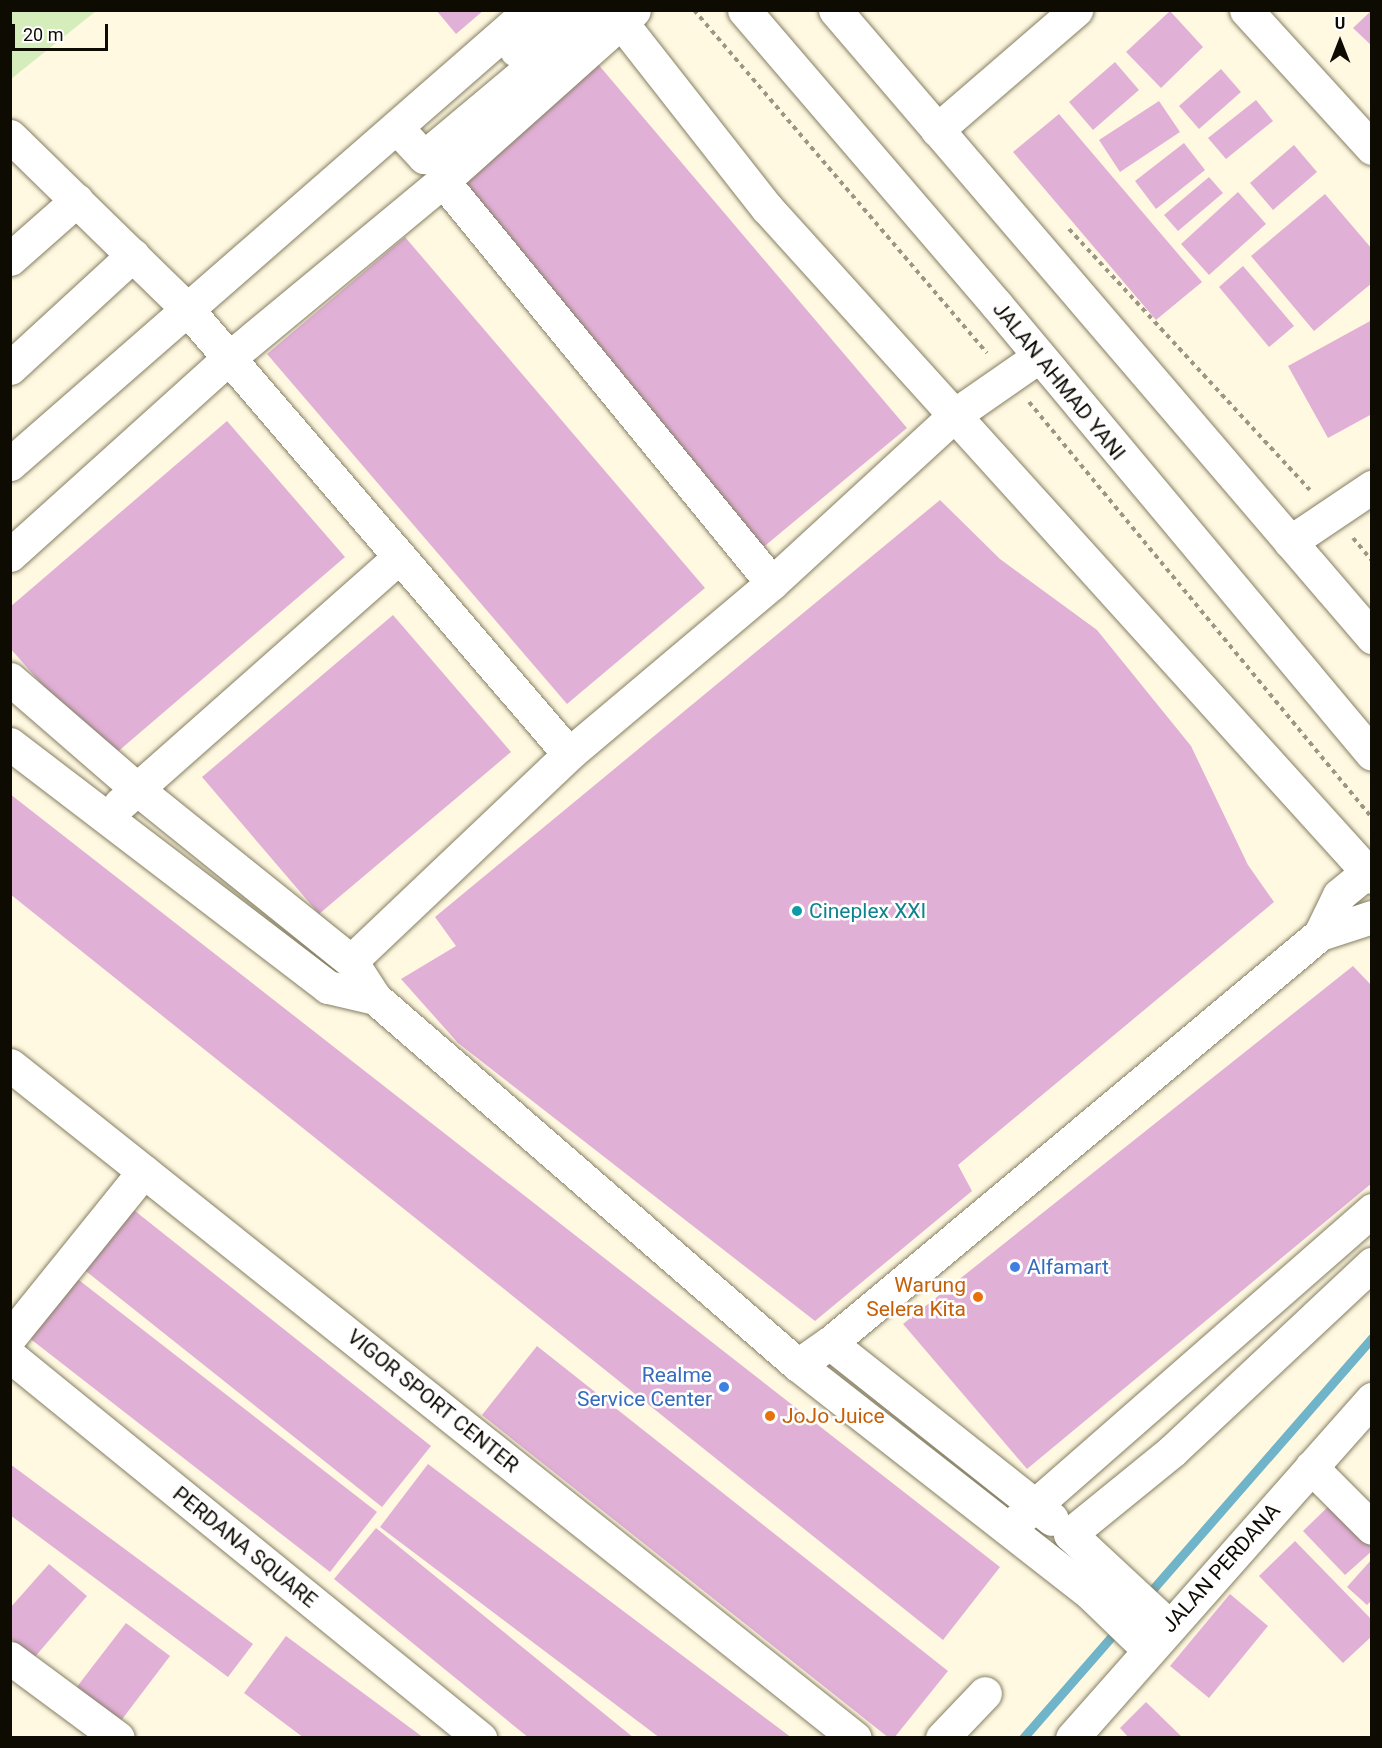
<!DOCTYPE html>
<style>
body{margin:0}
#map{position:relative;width:1382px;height:1748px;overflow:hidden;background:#fff9e1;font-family:Roboto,sans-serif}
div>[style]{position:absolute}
.green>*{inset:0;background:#d5ecbb}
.stream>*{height:9px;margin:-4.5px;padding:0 4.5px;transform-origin:4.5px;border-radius:4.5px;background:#6fb4c9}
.building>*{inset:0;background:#e1b0d7}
.path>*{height:4px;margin-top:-2px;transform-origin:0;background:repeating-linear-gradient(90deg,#9b9685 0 4.5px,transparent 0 9px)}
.roads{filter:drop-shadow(0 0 2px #857e63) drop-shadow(0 0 2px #857e63)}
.minor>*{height:33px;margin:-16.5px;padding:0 16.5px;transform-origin:16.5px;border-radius:16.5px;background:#fff}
.highway>*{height:33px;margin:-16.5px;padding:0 16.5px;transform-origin:16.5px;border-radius:16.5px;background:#fff}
.dots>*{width:16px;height:16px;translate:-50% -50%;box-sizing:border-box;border:3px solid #fff;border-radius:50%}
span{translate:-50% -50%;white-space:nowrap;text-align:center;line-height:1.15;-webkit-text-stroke:5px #fff;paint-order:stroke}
.street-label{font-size:21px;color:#0e0b03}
.culture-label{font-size:21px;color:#0d838f}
.left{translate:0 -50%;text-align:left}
.shop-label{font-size:21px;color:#366cbe}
.right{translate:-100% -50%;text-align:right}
.food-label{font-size:21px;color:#c56008}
.frame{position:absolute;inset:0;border:12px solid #0e0b03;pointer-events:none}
.north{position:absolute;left:1310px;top:12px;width:60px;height:60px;-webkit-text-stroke:4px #fff;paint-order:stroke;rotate:0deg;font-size:16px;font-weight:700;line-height:24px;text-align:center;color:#0e0b03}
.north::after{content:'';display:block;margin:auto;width:21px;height:27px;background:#0e0b03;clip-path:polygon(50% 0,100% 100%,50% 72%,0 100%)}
.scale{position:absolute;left:12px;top:24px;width:96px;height:27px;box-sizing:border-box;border:3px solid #0e0b03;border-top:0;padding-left:8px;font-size:18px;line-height:21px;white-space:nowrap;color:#0e0b03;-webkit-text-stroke:4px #fff;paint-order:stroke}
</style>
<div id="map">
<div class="green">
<i style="clip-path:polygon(11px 10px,96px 10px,96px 11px,11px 79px)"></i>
</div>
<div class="stream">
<i style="left:1145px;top:1598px;width:345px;rotate:-48.9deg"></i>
<i style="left:1023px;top:1738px;width:145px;rotate:-48.9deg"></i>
</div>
<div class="building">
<i style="clip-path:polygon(436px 10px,484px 10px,456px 34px)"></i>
<i style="clip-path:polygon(1372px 10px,1372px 46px,1353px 28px)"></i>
<i style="clip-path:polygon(1170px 11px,1203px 47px,1161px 88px,1126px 52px)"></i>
<i style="clip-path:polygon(1115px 62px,1139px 90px,1093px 130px,1069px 102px)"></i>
<i style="clip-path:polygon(597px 63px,907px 428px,761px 549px,443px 181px)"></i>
<i style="clip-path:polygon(1221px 69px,1241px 92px,1199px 129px,1179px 106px)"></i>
<i style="clip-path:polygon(1256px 100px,1273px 121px,1226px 159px,1208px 138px)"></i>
<i style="clip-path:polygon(1159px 101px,1180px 132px,1120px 172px,1099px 140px)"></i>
<i style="clip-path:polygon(1059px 114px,1202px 282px,1156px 320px,1013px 152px)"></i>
<i style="clip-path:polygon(1184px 143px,1205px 170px,1156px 209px,1135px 181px)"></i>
<i style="clip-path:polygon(1294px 145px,1317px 172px,1273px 210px,1250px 183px)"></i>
<i style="clip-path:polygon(1209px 177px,1223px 193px,1178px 231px,1164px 215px)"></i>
<i style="clip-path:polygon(1238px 192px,1266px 224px,1209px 275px,1181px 244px)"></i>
<i style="clip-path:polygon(1325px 194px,1372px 249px,1372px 283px,1314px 331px,1251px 256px)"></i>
<i style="clip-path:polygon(405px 237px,705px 588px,567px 704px,267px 354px)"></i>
<i style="clip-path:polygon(1243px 266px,1294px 326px,1269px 347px,1219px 287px)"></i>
<i style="clip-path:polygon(1372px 320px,1372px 414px,1328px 438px,1288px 366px)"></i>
<i style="clip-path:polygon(227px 421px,345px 557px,108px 760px,10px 648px,10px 607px)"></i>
<i style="clip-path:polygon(940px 500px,1000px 559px,1097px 630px,1191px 746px,1248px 865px,1274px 902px,958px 1165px,972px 1191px,815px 1321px,458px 1043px,401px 979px,456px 946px,435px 917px)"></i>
<i style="clip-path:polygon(393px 615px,511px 752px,319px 914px,202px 777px)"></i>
<i style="clip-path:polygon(10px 794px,1000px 1567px,943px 1640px,10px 894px)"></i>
<i style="clip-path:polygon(1353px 966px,1372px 986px,1372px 1183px,1027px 1469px,903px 1324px)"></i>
<i style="clip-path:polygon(130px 1207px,431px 1446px,382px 1507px,82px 1268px)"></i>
<i style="clip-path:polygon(75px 1277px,377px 1512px,330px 1572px,28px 1337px)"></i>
<i style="clip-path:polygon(537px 1346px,948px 1671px,894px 1738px,889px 1738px,482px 1415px)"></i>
<i style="clip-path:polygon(10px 1464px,253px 1644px,228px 1677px,10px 1515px)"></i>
<i style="clip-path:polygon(428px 1464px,792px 1738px,660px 1738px,380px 1527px)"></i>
<i style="clip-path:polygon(1335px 1500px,1372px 1539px,1372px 1551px,1345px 1575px,1303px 1531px)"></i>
<i style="clip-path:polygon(376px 1528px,634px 1738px,529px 1738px,334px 1579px)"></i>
<i style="clip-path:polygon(1295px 1541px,1372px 1620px,1372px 1636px,1343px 1663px,1259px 1576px)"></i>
<i style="clip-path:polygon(1372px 1559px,1372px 1600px,1367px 1605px,1347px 1587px)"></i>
<i style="clip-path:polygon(49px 1564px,87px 1596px,34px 1658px,10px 1638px,10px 1608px)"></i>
<i style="clip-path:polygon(1230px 1594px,1268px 1626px,1209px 1698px,1170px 1666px)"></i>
<i style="clip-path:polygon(126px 1623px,170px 1656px,120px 1722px,76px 1688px)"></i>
<i style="clip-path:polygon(286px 1636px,424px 1738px,304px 1738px,244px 1693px)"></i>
<i style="clip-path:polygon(1146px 1702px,1183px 1738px,1129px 1738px,1120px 1728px)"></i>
</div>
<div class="path">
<i style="left:694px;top:10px;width:451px;rotate:49.5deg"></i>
<i style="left:1069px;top:229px;width:355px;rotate:47.3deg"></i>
<i style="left:1029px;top:402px;width:539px;rotate:50.49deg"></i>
<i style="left:1353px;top:538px;width:30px;rotate:50deg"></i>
</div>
<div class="roads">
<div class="minor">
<i style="left:1246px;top:10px;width:187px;rotate:47.6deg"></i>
<i style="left:621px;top:22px;width:236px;rotate:51.9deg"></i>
<i style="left:767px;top:208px;width:902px;rotate:47.88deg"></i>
<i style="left:516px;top:50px;width:62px;rotate:-40.4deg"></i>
<i style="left:397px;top:128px;width:40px;rotate:47deg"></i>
<i style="left:424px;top:157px;width:229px;rotate:-40deg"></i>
<i style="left:937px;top:130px;width:184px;rotate:-40.8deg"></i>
<i style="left:10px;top:136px;width:248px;rotate:44.3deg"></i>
<i style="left:187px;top:309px;width:586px;rotate:49.36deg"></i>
<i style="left:443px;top:181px;width:519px;rotate:50.7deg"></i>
<i style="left:10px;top:259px;width:89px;rotate:-41.4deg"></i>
<i style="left:10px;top:368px;width:167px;rotate:-42.6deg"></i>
<i style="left:10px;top:464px;width:690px;rotate:-41.12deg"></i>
<i style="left:1290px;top:542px;width:99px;rotate:-33.9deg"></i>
<i style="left:10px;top:555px;width:295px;rotate:-42deg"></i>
<i style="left:229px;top:358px;width:278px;rotate:-39.6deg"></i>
<i style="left:443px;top:181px;width:256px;rotate:-41.8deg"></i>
<i style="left:10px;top:679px;width:168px;rotate:40.9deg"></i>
<i style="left:137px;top:789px;width:275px;rotate:38.8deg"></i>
<i style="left:351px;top:961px;width:44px;rotate:57deg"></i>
<i style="left:375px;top:998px;width:560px;rotate:40.95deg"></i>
<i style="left:798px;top:1365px;width:373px;rotate:38deg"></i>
<i style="left:1092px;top:1595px;width:79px;rotate:44deg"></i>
<i style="left:10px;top:744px;width:400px;rotate:37.4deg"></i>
<i style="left:328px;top:987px;width:48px;rotate:13.2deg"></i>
<i style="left:120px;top:804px;width:373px;rotate:-41.5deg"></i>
<i style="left:1320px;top:934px;width:55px;rotate:-18.1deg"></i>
<i style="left:351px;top:961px;width:301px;rotate:-43.5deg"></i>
<i style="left:569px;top:754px;width:265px;rotate:-40.1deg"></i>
<i style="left:772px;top:583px;width:250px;rotate:-42.6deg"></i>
<i style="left:956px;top:414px;width:100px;rotate:-34.8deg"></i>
<i style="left:10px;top:1065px;width:1080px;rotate:38.54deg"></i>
<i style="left:10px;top:1337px;width:213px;rotate:-51.1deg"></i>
<i style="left:830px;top:1343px;width:283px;rotate:38.4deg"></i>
<i style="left:10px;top:1356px;width:606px;rotate:39.1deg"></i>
<i style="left:798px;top:1365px;width:39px;rotate:-35deg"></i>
<i style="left:830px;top:1343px;width:638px;rotate:-39.85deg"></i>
<i style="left:1320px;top:934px;width:43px;rotate:-64deg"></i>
<i style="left:1339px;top:895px;width:43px;rotate:-39.3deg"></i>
<i style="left:1311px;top:1467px;width:86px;rotate:45deg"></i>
<i style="left:1009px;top:1528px;width:483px;rotate:-41.2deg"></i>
<i style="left:1169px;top:1626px;width:135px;rotate:-137.1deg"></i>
<i style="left:1070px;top:1534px;width:132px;rotate:-39.1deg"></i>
<i style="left:1172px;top:1451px;width:274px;rotate:-43.1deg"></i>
<i style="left:10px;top:1658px;width:134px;rotate:36.5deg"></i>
<i style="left:942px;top:1738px;width:62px;rotate:-46.3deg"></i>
<i style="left:1072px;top:1738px;width:453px;rotate:-48.5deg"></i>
</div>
<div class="highway">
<i style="left:744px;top:10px;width:387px;rotate:49.4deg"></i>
<i style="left:996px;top:304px;width:586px;rotate:50.12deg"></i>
<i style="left:835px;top:10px;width:826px;rotate:49.42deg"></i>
</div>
</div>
<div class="dots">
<i style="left:797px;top:911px;background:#0f9aa8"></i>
<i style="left:1015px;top:1267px;background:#3f7fe0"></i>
<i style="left:978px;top:1297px;background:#e8710a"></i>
<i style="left:724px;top:1387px;background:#3f7fe0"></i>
<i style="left:770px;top:1416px;background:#e8710a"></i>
</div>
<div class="street-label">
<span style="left:1059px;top:381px;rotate:51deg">JALAN AHMAD YANI</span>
<span style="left:433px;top:1401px;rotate:39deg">VIGOR SPORT CENTER</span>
<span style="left:245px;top:1547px;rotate:39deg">PERDANA SQUARE</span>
<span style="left:1221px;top:1568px;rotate:-48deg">JALAN PERDANA</span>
</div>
<div class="culture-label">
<span class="left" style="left:809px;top:911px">Cineplex XXI</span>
</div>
<div class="shop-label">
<span class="left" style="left:1027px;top:1267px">Alfamart</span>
<span class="right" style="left:712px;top:1387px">Realme<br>Service Center</span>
</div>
<div class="food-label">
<span class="right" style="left:966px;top:1297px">Warung<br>Selera Kita</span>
<span class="left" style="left:782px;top:1416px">JoJo Juice</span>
</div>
<div class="frame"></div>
<div class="north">U</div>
<div class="scale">20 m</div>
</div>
